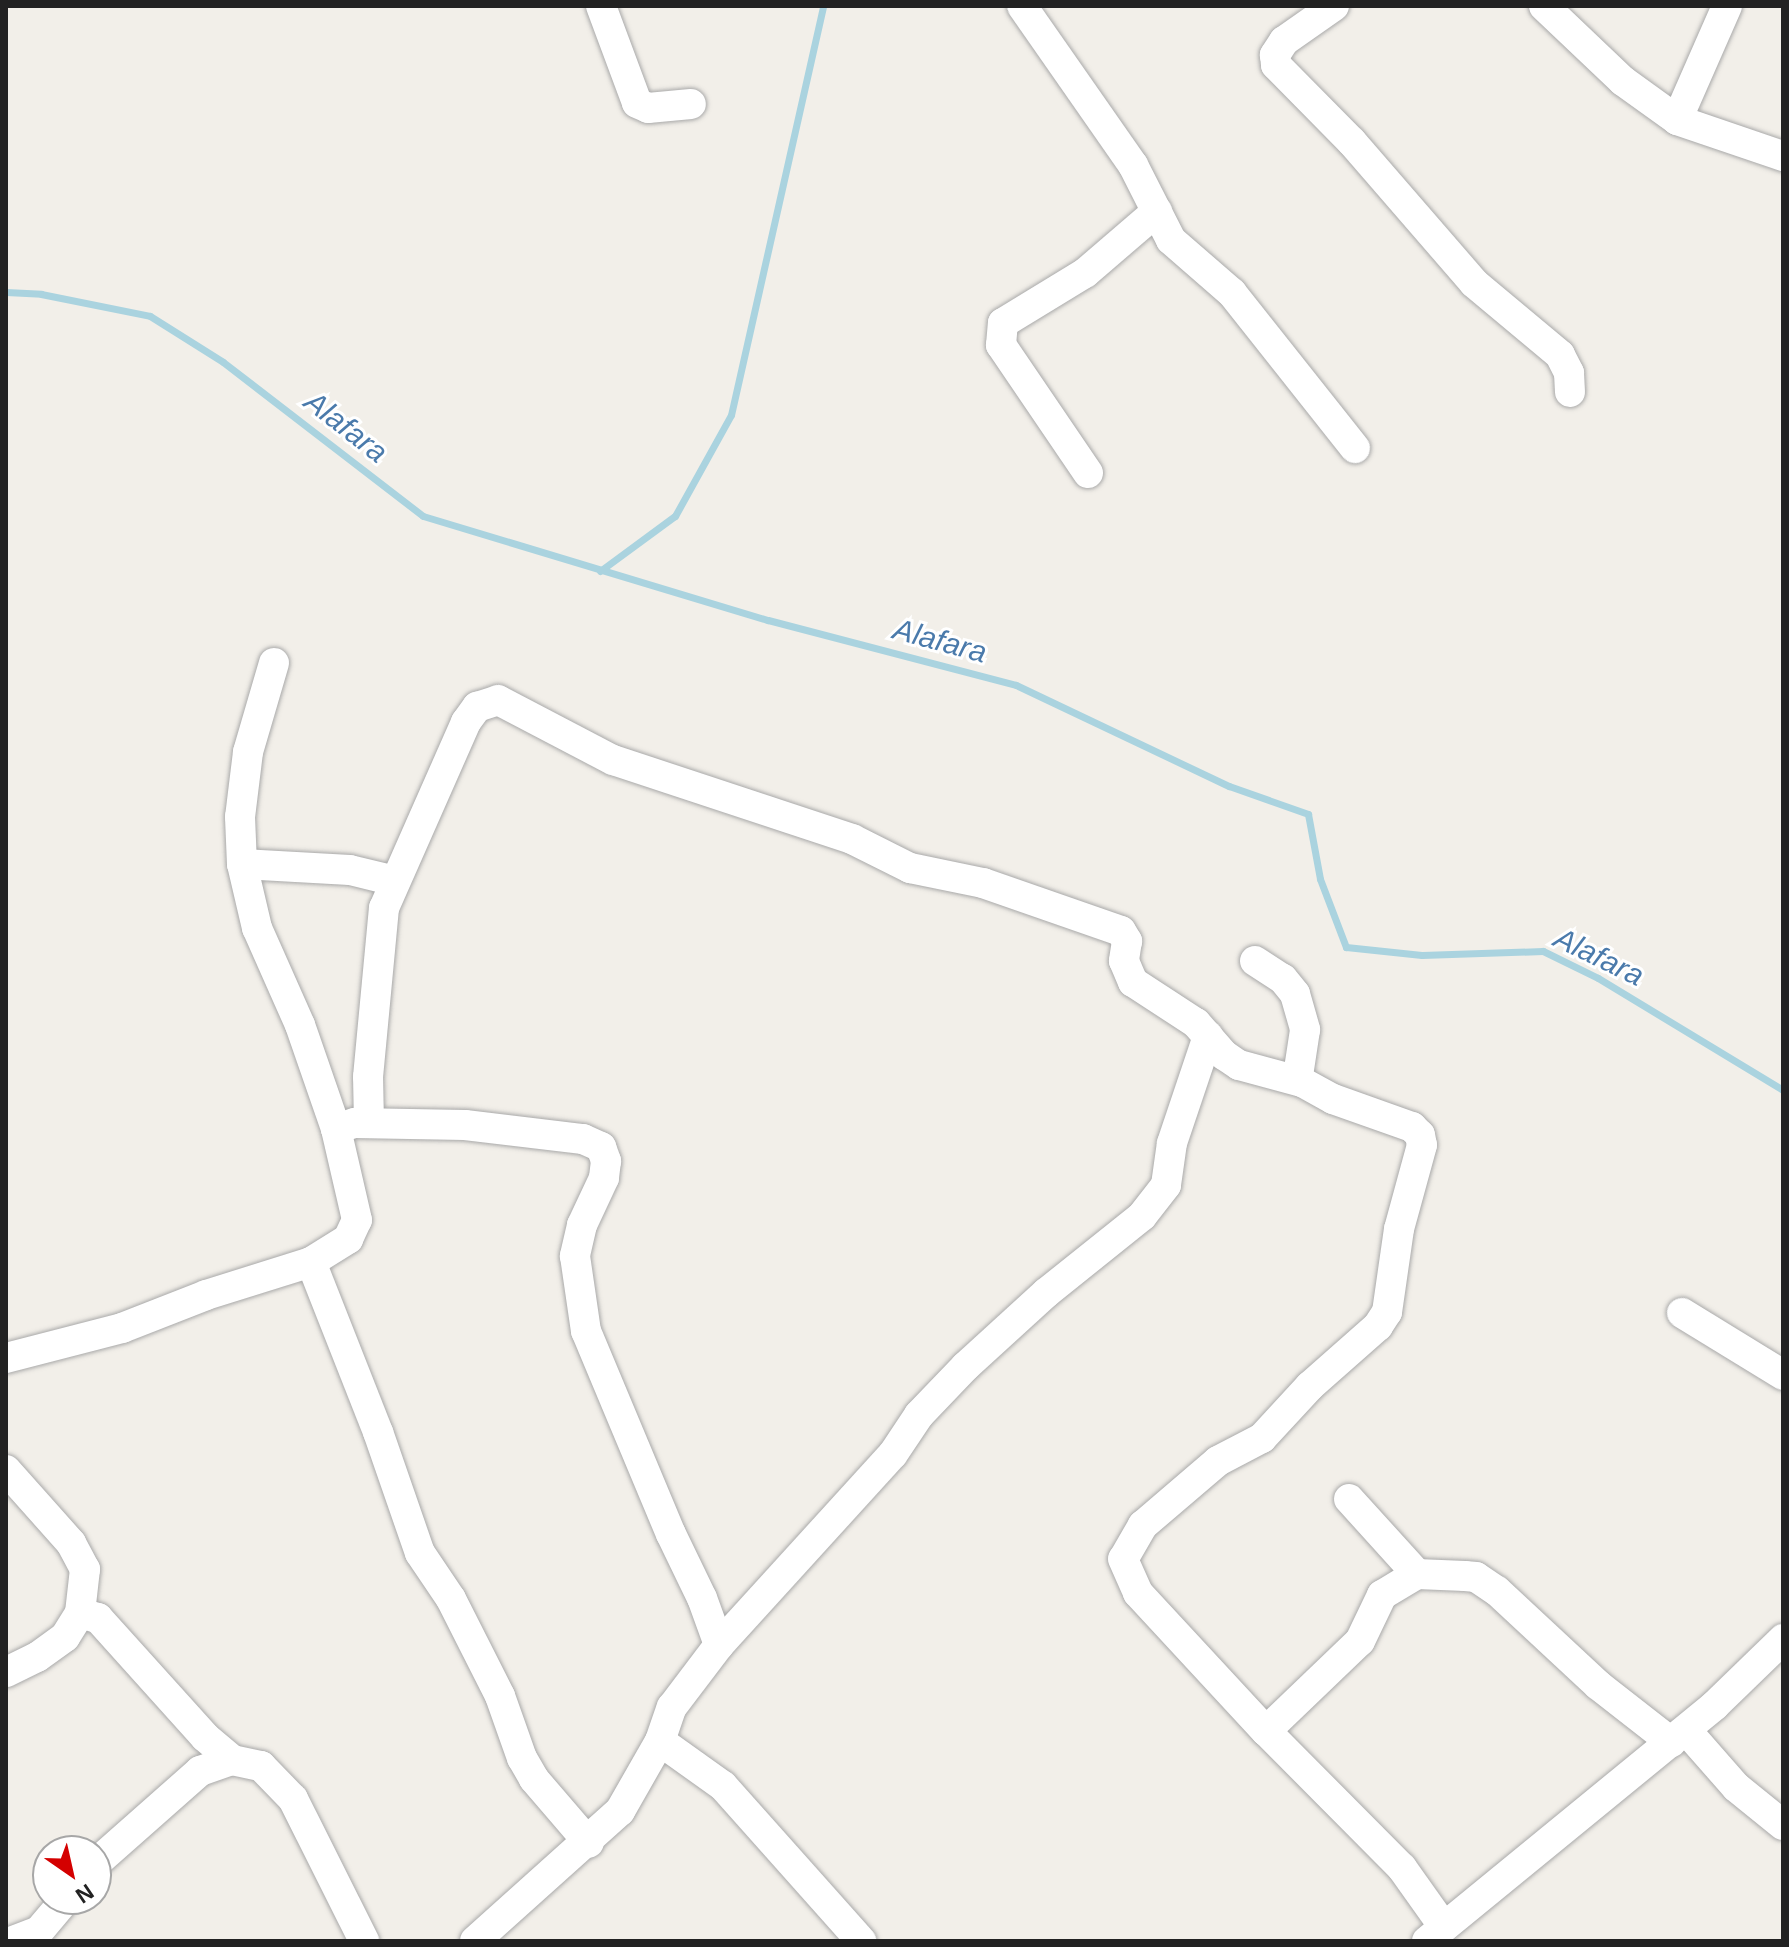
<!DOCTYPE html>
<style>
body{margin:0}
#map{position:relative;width:1789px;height:1947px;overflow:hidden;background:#f2efe9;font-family:Helvetica,sans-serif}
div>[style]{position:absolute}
.stream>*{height:7px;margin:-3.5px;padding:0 3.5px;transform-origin:3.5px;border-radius:3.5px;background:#aad3df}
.roads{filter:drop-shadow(0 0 2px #a9a9a9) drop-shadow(0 0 2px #a9a9a9)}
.minor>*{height:30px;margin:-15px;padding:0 15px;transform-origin:15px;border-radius:15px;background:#fff}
span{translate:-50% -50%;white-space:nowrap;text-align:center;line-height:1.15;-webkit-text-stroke:6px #fff;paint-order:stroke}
.water-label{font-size:30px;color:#4a7aab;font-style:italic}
.frame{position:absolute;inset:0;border:8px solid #222;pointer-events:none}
.north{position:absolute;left:32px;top:1835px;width:80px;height:80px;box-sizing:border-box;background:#fff;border:2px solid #a7a7a7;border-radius:50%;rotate:146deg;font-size:22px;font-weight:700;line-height:32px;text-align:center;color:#222}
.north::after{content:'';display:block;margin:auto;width:28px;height:36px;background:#d40000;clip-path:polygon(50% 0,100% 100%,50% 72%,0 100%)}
</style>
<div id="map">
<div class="stream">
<i style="left:6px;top:292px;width:35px;rotate:3deg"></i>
<i style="left:41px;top:294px;width:111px;rotate:11.4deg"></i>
<i style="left:150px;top:316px;width:86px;rotate:32.2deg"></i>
<i style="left:223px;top:362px;width:252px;rotate:37.6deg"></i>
<i style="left:423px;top:516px;width:360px;rotate:16.8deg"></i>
<i style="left:768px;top:620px;width:256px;rotate:14.7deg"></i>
<i style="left:1016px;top:685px;width:236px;rotate:25.4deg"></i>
<i style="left:1229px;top:786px;width:84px;rotate:19.5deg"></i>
<i style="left:1308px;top:814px;width:66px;rotate:79.5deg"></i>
<i style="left:1320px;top:879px;width:73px;rotate:69.1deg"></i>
<i style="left:1346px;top:947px;width:76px;rotate:6deg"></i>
<i style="left:1422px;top:955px;width:121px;rotate:-1.9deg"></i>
<i style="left:1543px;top:951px;width:61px;rotate:26.1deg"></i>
<i style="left:1598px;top:978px;width:216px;rotate:31.2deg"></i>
<i style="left:600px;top:571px;width:93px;rotate:-36.3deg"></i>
<i style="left:675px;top:516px;width:115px;rotate:-61deg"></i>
<i style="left:731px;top:415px;width:419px;rotate:-77.3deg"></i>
</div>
<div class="roads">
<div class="minor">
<i style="left:601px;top:6px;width:103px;rotate:69.6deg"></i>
<i style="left:637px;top:103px;width:12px;rotate:24deg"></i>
<i style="left:648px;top:108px;width:43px;rotate:-5.3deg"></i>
<i style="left:1022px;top:6px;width:194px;rotate:55.1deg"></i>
<i style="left:1133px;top:165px;width:84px;rotate:63.1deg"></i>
<i style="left:1171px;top:240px;width:81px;rotate:41deg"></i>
<i style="left:1232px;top:293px;width:198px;rotate:51.6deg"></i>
<i style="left:1334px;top:6px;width:61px;rotate:145deg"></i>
<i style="left:1284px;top:41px;width:17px;rotate:123deg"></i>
<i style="left:1275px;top:55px;width:10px;rotate:84deg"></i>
<i style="left:1276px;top:65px;width:108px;rotate:45.4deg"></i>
<i style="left:1352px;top:142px;width:186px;rotate:49.1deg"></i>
<i style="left:1474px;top:283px;width:112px;rotate:39.9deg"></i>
<i style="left:1560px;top:355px;width:20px;rotate:63deg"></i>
<i style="left:1569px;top:373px;width:19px;rotate:87deg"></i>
<i style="left:1544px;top:6px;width:109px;rotate:43.5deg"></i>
<i style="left:1623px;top:81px;width:67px;rotate:35.8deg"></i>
<i style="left:1677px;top:120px;width:112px;rotate:18.8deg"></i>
<i style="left:1677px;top:120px;width:124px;rotate:-66.3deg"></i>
<i style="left:1088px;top:473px;width:155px;rotate:-124.2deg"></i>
<i style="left:1001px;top:345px;width:22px;rotate:-85deg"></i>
<i style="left:1003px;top:323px;width:96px;rotate:-31.4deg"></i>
<i style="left:1085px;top:273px;width:95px;rotate:-40.7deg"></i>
<i style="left:274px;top:663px;width:93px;rotate:106.3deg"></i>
<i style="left:248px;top:752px;width:65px;rotate:97deg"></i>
<i style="left:240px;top:817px;width:47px;rotate:87.6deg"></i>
<i style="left:242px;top:864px;width:66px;rotate:76.8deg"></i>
<i style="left:257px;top:928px;width:106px;rotate:66.1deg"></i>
<i style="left:300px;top:1025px;width:110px;rotate:70.9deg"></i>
<i style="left:336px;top:1129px;width:20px;rotate:-18deg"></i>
<i style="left:355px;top:1123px;width:110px;rotate:1deg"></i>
<i style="left:465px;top:1125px;width:119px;rotate:6.8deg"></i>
<i style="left:583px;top:1139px;width:20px;rotate:24deg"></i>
<i style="left:601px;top:1147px;width:15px;rotate:70deg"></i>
<i style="left:606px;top:1161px;width:17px;rotate:97deg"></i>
<i style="left:604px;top:1178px;width:52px;rotate:115.1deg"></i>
<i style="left:582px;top:1225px;width:32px;rotate:103deg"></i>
<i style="left:575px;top:1256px;width:76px;rotate:81.7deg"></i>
<i style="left:586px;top:1331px;width:220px;rotate:67.3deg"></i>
<i style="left:671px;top:1534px;width:71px;rotate:64.2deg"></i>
<i style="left:702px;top:1598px;width:50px;rotate:70.1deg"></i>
<i style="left:242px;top:864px;width:108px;rotate:3.2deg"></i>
<i style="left:350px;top:870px;width:46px;rotate:13.7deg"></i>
<i style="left:1255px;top:961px;width:33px;rotate:33deg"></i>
<i style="left:1283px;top:979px;width:19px;rotate:51deg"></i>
<i style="left:1295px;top:994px;width:37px;rotate:74deg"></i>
<i style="left:1305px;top:1030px;width:47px;rotate:98.7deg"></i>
<i style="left:1298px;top:1076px;width:7px;rotate:56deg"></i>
<i style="left:1302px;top:1082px;width:35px;rotate:29deg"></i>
<i style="left:1333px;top:1099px;width:84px;rotate:19.5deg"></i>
<i style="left:1412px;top:1127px;width:11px;rotate:45deg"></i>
<i style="left:1420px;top:1135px;width:10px;rotate:79deg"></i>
<i style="left:1422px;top:1145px;width:87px;rotate:105.3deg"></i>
<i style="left:1399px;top:1229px;width:84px;rotate:98.2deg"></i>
<i style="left:1387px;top:1312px;width:17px;rotate:123deg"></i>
<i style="left:1378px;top:1326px;width:91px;rotate:138.6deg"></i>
<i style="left:1310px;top:1386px;width:71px;rotate:132.7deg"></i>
<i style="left:1262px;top:1438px;width:50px;rotate:152.4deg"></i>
<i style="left:1218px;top:1461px;width:99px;rotate:139.5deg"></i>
<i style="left:1143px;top:1525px;width:39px;rotate:120deg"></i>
<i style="left:1123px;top:1559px;width:37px;rotate:66deg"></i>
<i style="left:1138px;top:1593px;width:188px;rotate:47.2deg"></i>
<i style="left:1266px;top:1731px;width:193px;rotate:45.2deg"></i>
<i style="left:1402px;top:1868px;width:72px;rotate:54.6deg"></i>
<i style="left:369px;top:1123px;width:46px;rotate:-91.2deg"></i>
<i style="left:368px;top:1077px;width:170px;rotate:-84.6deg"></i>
<i style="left:384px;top:908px;width:203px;rotate:-66.2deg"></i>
<i style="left:466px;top:722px;width:19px;rotate:-54deg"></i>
<i style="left:477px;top:707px;width:22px;rotate:-18deg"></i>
<i style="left:498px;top:700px;width:130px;rotate:27.6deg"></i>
<i style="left:613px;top:760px;width:252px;rotate:18.3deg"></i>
<i style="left:852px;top:839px;width:65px;rotate:26.6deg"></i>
<i style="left:910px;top:868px;width:75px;rotate:11.6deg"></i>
<i style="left:983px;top:883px;width:146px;rotate:19.2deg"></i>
<i style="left:1121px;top:931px;width:12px;rotate:59deg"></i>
<i style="left:1127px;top:941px;width:20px;rotate:99deg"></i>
<i style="left:1124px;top:961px;width:23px;rotate:67deg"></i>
<i style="left:1133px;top:982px;width:75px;rotate:33.1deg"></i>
<i style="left:1196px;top:1023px;width:43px;rotate:48.8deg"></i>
<i style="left:1224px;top:1055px;width:18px;rotate:34deg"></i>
<i style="left:1239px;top:1065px;width:65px;rotate:15.1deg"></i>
<i style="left:311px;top:1262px;width:44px;rotate:-31.9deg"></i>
<i style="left:348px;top:1239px;width:21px;rotate:-65deg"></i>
<i style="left:357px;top:1220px;width:93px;rotate:-103deg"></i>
<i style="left:1682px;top:1313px;width:119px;rotate:31.5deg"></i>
<i style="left:6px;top:1358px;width:120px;rotate:-14.5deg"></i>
<i style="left:122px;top:1328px;width:90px;rotate:-21.4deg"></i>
<i style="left:206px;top:1295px;width:110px;rotate:-17.4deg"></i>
<i style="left:311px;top:1262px;width:183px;rotate:68.5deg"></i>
<i style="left:378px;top:1432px;width:128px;rotate:70.9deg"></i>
<i style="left:420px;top:1553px;width:55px;rotate:56deg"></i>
<i style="left:451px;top:1599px;width:109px;rotate:63.2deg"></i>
<i style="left:500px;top:1696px;width:66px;rotate:70.5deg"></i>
<i style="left:522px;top:1758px;width:24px;rotate:60deg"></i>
<i style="left:534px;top:1779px;width:84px;rotate:49.3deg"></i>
<i style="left:6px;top:1470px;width:98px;rotate:48.3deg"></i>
<i style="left:71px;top:1543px;width:30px;rotate:62deg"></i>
<i style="left:85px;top:1569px;width:44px;rotate:96.5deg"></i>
<i style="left:80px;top:1613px;width:28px;rotate:122deg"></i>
<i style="left:65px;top:1637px;width:34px;rotate:144deg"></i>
<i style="left:37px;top:1657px;width:34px;rotate:154deg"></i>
<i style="left:1349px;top:1499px;width:101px;rotate:47.8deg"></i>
<i style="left:80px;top:1613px;width:19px;rotate:16deg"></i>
<i style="left:98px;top:1618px;width:160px;rotate:48deg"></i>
<i style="left:205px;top:1737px;width:35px;rotate:40deg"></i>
<i style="left:1686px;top:1730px;width:76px;rotate:48.7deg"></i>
<i style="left:1736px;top:1787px;width:60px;rotate:39deg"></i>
<i style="left:1266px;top:1731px;width:130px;rotate:-43.8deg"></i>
<i style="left:1360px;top:1641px;width:51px;rotate:-64.4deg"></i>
<i style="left:1382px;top:1595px;width:41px;rotate:-31deg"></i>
<i style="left:1417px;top:1574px;width:48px;rotate:2.4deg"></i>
<i style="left:1465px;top:1576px;width:11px;rotate:5deg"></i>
<i style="left:1476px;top:1577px;width:25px;rotate:34deg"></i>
<i style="left:1497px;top:1591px;width:138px;rotate:42.9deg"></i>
<i style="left:1598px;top:1685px;width:93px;rotate:38deg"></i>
<i style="left:660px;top:1741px;width:77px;rotate:35.5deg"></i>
<i style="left:723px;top:1786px;width:208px;rotate:48.3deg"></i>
<i style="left:96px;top:1863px;width:139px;rotate:-41.5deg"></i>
<i style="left:200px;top:1771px;width:34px;rotate:-19deg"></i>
<i style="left:232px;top:1760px;width:30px;rotate:12deg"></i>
<i style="left:261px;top:1766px;width:46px;rotate:45.9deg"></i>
<i style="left:293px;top:1799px;width:159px;rotate:63.4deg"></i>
<i style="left:13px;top:1941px;width:28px;rotate:-21deg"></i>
<i style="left:39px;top:1931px;width:42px;rotate:-49.8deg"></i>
<i style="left:475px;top:1941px;width:195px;rotate:-41.9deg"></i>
<i style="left:620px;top:1811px;width:81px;rotate:-60.3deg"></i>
<i style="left:660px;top:1741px;width:36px;rotate:-71deg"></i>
<i style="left:672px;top:1707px;width:78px;rotate:-52.8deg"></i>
<i style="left:719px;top:1645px;width:258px;rotate:-47.7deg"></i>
<i style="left:893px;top:1454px;width:47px;rotate:-56.3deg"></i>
<i style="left:919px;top:1415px;width:68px;rotate:-46.2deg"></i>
<i style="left:966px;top:1366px;width:108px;rotate:-42.4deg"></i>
<i style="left:1046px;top:1293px;width:123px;rotate:-38.7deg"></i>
<i style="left:1142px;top:1216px;width:39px;rotate:-52deg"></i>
<i style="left:1166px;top:1185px;width:42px;rotate:-81.9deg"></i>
<i style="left:1172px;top:1143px;width:113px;rotate:-71.4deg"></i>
<i style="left:1427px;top:1941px;width:372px;rotate:-39.3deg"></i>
<i style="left:1715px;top:1705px;width:95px;rotate:-44.1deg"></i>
</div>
</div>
<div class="water-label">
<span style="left:346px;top:427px;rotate:38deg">Alafara</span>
<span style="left:940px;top:641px;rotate:15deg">Alafara</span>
<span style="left:1599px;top:957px;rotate:26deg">Alafara</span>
</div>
<div class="frame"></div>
<div class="north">N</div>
</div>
